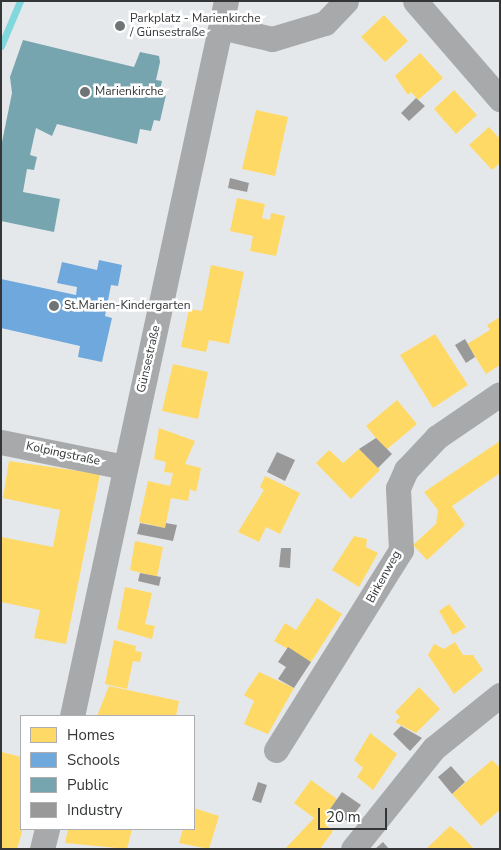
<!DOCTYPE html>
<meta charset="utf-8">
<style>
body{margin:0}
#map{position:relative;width:501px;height:850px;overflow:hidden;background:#e5e8eb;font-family:"Nunito Sans",sans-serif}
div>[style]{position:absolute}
.homes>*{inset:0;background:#ffd966}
.schools>*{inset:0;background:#6fa8dc}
.public>*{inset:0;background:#76a5af}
.industry>*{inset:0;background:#999}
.stream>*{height:7px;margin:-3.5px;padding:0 3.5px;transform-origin:3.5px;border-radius:3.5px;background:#80d7dc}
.minor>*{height:25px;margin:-12.5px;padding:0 12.5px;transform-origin:12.5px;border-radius:12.5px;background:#a8a9aa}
.dots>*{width:14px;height:14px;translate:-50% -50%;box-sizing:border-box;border:2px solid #fff;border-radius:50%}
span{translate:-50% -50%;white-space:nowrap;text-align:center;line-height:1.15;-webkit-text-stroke:5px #fff;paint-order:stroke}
.poi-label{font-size:12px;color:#333537}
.left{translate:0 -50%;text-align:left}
.street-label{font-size:12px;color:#333537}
.frame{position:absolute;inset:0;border:2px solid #333537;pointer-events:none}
.legend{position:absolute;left:20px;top:715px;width:175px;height:115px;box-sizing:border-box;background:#fff;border:1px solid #adaeaf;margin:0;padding:6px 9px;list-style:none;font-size:15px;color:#333537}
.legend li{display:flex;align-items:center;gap:10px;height:25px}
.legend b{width:25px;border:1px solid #adaeaf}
.scale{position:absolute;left:318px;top:808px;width:69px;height:22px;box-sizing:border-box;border:2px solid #333537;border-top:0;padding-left:6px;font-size:15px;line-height:18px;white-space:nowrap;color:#333537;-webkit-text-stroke:4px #fff;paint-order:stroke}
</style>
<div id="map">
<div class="homes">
<i style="clip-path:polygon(384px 15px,408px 41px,385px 62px,361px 37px)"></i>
<i style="clip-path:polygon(420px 53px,443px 78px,418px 100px,411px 92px,408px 95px,395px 76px)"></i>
<i style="clip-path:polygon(454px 90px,477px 115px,456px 134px,434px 109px)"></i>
<i style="clip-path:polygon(256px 110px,288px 117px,275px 176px,242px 169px)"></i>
<i style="clip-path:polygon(489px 127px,500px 139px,500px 163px,492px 170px,469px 145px)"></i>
<i style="clip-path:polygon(237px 198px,265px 204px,262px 218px,270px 220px,271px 213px,285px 216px,276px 256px,250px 251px,253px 236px,230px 231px)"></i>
<i style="clip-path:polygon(211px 265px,244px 272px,229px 344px,209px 340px,206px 352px,181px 347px,189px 309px,202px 311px)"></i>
<i style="clip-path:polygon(500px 317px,500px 365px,486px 374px,467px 344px,490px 330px,487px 325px)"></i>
<i style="clip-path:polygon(435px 334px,468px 385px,433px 408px,400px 355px)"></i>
<i style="clip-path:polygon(173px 364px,208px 372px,198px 419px,162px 411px)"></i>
<i style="clip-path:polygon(397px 400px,417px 424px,386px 450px,366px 426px)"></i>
<i style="clip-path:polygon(159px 428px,195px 441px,185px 464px,201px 468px,196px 492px,190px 489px,188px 501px,171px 498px,165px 528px,139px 522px,148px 481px,170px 486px,173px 473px,164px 472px,166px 462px,154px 459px)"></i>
<i style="clip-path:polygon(500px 441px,500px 473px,452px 506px,465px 525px,427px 560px,413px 545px,436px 524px,438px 510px,424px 492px)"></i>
<i style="clip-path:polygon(359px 449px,380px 470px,351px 499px,316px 463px,329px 450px,343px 463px)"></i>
<i style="clip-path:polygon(9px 461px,100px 474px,66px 644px,34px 638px,40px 610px,1px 602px,1px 537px,53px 547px,60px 510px,3px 498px)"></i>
<i style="clip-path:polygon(265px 476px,300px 493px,280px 534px,266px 527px,259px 542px,238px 532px,264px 490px,260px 487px)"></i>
<i style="clip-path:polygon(354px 536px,367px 539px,366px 547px,378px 553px,359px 587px,332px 570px)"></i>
<i style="clip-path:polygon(135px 541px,163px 547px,157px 577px,130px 570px)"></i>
<i style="clip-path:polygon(125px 587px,152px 593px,145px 624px,155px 626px,152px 639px,117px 629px)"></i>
<i style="clip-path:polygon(317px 598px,342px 614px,311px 662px,274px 641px,285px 623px,296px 630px)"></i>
<i style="clip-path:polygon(449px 604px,466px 627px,453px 635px,439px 611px)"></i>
<i style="clip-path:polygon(114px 640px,136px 646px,135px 651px,142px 652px,140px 662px,133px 661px,127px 689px,105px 684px)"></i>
<i style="clip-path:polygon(455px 642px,463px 655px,473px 655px,483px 670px,454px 694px,428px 655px,434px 644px,444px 649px)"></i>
<i style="clip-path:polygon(259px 672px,294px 688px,268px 734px,244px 724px,254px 701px,244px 695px)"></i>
<i style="clip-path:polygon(109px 686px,179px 701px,176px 716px,97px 716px)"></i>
<i style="clip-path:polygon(419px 687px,440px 709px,416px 733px,395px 722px,400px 717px,395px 712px)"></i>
<i style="clip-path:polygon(370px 733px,397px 754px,373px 790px,357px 777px,363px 768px,354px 760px)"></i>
<i style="clip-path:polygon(2px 752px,21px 757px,22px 832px,17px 849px,1px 849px)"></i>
<i style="clip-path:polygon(492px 760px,500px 768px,500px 810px,481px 826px,452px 794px)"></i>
<i style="clip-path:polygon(311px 780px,337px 799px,330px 809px,337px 814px,327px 826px,333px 831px,320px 849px,285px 849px,314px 818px,294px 803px)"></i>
<i style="clip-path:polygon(194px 808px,219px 816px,209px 849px,179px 843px,183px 829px,194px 829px)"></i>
<i style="clip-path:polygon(450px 826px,460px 834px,474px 849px,426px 849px)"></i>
<i style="clip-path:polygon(68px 829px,132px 829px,127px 849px,65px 843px)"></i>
</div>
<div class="schools">
<i style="clip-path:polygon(99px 260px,122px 265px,118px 286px,111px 285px,105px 316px,112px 318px,102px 362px,78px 357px,80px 346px,1px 328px,1px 279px,76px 295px,77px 287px,57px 283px,62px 262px,97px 270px)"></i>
</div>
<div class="public">
<i style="clip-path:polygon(23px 40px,134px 67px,140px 52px,159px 56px,160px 62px,156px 80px,162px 81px,159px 94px,166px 95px,160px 121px,154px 120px,151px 131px,140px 129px,137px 144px,57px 124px,52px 136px,36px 128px,30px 155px,37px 157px,34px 170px,27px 169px,23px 192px,60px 199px,54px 232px,1px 221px,1px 147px,12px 93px,10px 77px)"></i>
</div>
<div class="industry">
<i style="clip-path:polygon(416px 98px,425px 106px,409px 121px,401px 113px)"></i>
<i style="clip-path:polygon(230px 178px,249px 183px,247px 192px,228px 188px)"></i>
<i style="clip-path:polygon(465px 339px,475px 357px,466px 363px,455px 345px)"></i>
<i style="clip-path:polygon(376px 438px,392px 454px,378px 468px,359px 449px)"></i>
<i style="clip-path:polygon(277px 452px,295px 460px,285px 481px,267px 472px)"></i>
<i style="clip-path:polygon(140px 523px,165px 528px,166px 523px,177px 525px,173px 541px,137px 534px)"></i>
<i style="clip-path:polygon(281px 548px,291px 548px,290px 568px,279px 567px)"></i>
<i style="clip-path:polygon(140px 573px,161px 577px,159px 586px,138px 581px)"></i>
<i style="clip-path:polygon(288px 647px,311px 662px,294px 688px,278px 679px,286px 667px,278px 662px)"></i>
<i style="clip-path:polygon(401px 726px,422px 738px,410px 751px,393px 734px)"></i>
<i style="clip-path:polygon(451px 766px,465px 782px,452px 794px,438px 777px)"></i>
<i style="clip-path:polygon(258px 782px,267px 785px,261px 803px,252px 800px)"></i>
<i style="clip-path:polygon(342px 792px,361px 805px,348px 822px,330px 809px)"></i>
<i style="clip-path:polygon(383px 842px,389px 849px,375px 849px)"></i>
</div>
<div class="stream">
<i style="left:1px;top:46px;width:49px;rotate:-67.1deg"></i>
</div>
<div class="minor">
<i style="left:415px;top:1px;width:130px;rotate:49.1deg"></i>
<i style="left:221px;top:27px;width:52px;rotate:13.2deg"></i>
<i style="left:272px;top:39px;width:55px;rotate:-16.8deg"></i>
<i style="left:325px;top:23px;width:30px;rotate:-46deg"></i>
<i style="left:1px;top:442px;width:126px;rotate:11.5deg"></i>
<i style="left:72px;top:716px;width:731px;rotate:-77.85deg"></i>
<i style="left:276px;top:750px;width:236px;rotate:-58deg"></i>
<i style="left:401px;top:550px;width:62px;rotate:-92.8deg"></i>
<i style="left:398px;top:488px;width:20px;rotate:-66deg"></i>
<i style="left:406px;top:470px;width:45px;rotate:-46.8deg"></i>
<i style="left:437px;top:437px;width:76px;rotate:-34.3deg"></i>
<i style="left:42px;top:849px;width:21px;rotate:-76deg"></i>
<i style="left:353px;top:849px;width:129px;rotate:-51.3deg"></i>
<i style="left:434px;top:748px;width:85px;rotate:-38.8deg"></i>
</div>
<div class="dots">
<i style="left:120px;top:26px;background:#717476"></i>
<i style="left:85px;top:92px;background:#717476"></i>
<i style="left:54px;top:306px;background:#717476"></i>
</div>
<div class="poi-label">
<span class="left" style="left:130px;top:26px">Parkplatz - Marienkirche<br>/ Günsestraße</span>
<span class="left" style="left:95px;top:92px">Marienkirche</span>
<span class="left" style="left:64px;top:306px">St.Marien-Kindergarten</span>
</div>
<div class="street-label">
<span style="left:149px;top:359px;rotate:-77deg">Günsestraße</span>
<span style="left:63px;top:454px;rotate:12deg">Kolpingstraße</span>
<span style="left:384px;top:577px;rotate:-61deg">Birkenweg</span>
</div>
<div class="frame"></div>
<ul class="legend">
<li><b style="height:14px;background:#ffd966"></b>Homes</li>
<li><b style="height:14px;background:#6fa8dc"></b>Schools</li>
<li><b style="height:14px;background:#76a5af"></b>Public</li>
<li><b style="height:14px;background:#999"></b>Industry</li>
</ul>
<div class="scale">20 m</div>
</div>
